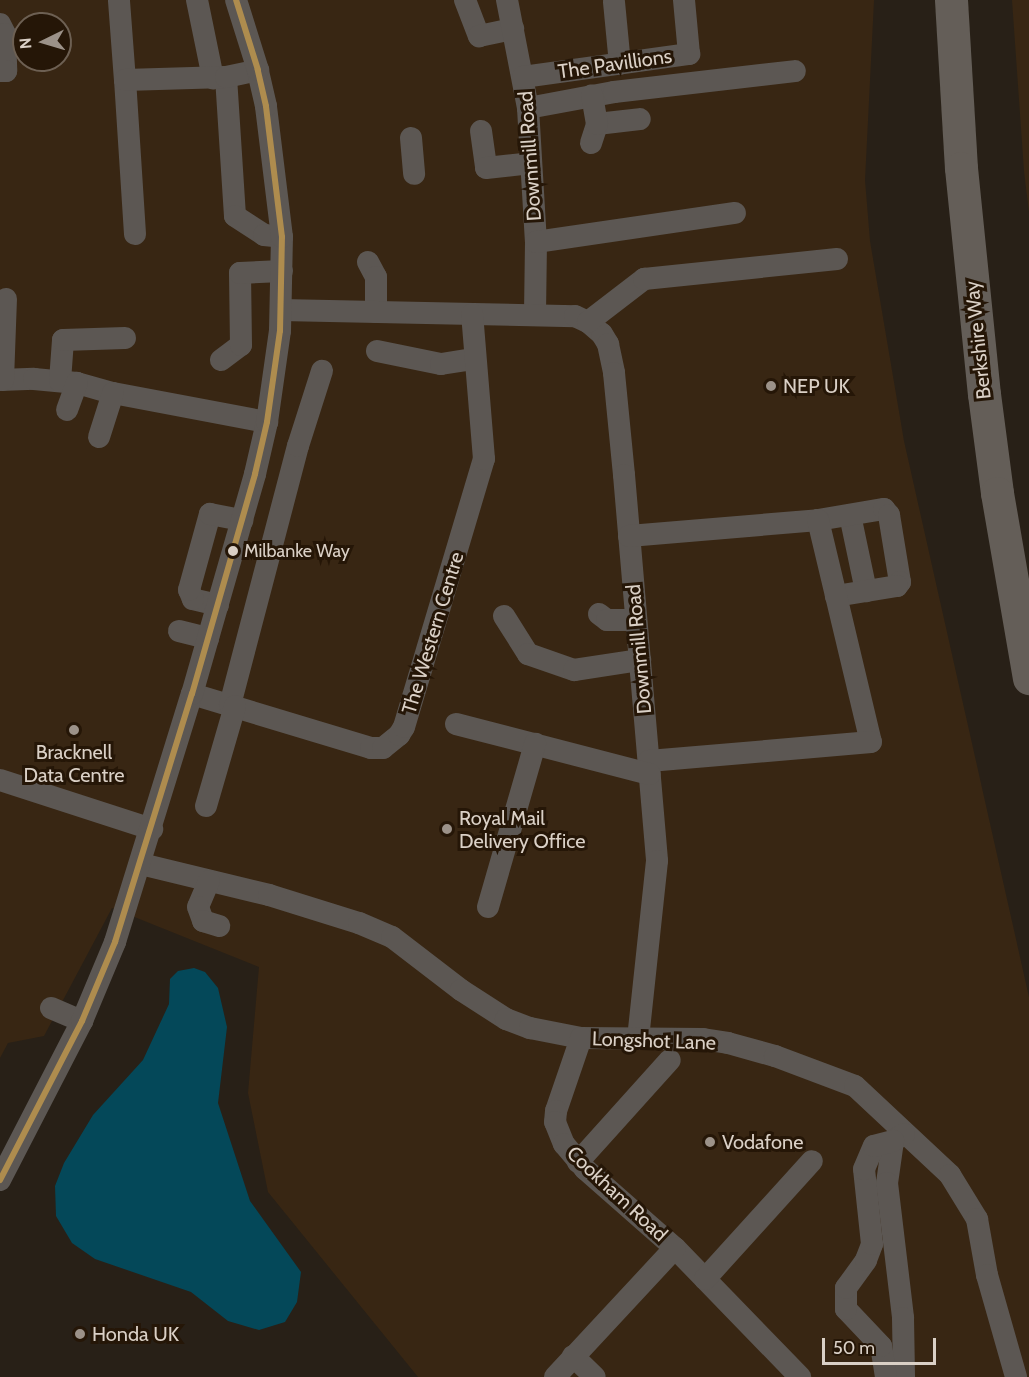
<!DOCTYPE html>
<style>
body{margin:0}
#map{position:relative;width:1029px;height:1377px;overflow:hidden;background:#282017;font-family:Cabin,sans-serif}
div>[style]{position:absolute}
.built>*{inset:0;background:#382613}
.water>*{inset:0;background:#044859}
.minor>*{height:22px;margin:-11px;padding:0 11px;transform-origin:11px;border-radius:11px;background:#5c5753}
.highway>*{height:33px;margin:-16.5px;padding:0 16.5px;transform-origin:16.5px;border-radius:16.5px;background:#645e58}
.bus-1>*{height:6px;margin:-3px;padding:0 3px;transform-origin:3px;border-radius:3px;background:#ae8c4e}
.dots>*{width:16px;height:16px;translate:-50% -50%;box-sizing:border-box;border:3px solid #251607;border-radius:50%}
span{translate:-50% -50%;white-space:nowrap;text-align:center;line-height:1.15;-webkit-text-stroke:6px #251607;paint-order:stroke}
.bus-label{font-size:18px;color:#dad0c6}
.left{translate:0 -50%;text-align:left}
.street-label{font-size:20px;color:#dad0c6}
.poi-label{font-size:20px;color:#dad0c6}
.north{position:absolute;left:12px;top:12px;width:60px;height:60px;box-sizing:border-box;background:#251607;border:2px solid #6d6053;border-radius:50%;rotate:265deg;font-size:16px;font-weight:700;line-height:24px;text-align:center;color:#dad0c6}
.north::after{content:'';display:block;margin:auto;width:21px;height:27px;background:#9c9289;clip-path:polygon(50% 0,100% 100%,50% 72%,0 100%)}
.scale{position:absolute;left:822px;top:1338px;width:114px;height:27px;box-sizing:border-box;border:3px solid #dad0c6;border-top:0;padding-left:8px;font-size:18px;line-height:21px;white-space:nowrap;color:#dad0c6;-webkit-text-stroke:4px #251607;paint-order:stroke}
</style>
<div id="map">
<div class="built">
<i style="clip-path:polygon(evenodd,0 0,874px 0,865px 180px,870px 241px,904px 441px,1029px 997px,1029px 1377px,418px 1377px,268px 1192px,248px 1093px,259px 967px,112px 908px,44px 1036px,8px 1043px,0 1058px,0 0,24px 24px,60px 24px,60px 60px,24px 60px,24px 24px)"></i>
<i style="clip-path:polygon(1012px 0,1029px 0,1029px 212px,1024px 171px)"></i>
</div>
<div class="water">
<i style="clip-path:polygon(194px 968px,205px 972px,218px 988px,227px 1027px,218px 1103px,250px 1201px,301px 1272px,297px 1302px,285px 1322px,259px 1330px,228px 1321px,191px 1292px,95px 1259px,72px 1243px,56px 1216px,55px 1186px,64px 1163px,93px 1115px,143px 1060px,169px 1004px,170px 979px,178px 971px)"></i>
</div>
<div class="minor">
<i style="left:197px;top:0;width:80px;rotate:78.4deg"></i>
<i style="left:465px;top:0;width:39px;rotate:69deg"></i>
<i style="left:479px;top:36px;width:35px;rotate:-12deg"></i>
<i style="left:507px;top:0;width:110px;rotate:79deg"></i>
<i style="left:528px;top:108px;width:134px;rotate:86.6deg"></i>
<i style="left:536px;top:242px;width:72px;rotate:90.8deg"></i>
<i style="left:119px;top:1px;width:79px;rotate:85.7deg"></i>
<i style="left:614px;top:2px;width:62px;rotate:84.5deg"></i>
<i style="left:0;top:24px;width:11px;rotate:63deg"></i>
<i style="left:5px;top:34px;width:37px;rotate:88deg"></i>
<i style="left:6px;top:71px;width:6px;rotate:180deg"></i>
<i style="left:226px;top:77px;width:139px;rotate:86.3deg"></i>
<i style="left:235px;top:216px;width:35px;rotate:33deg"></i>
<i style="left:264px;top:235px;width:18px;rotate:6deg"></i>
<i style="left:523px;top:77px;width:168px;rotate:-7.9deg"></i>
<i style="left:689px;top:54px;width:54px;rotate:-95.3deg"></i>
<i style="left:528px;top:108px;width:87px;rotate:-10.5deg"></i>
<i style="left:614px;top:92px;width:182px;rotate:-6.6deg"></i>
<i style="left:597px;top:124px;width:43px;rotate:-6.6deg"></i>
<i style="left:481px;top:131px;width:37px;rotate:82deg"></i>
<i style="left:486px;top:168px;width:45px;rotate:-6.3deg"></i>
<i style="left:411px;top:138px;width:36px;rotate:85deg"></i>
<i style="left:591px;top:143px;width:20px;rotate:-72deg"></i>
<i style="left:597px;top:124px;width:29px;rotate:-100deg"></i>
<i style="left:135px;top:234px;width:154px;rotate:-93.7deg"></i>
<i style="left:125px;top:80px;width:101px;rotate:-1.7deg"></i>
<i style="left:226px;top:77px;width:33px;rotate:-12deg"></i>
<i style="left:536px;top:242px;width:201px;rotate:-8.3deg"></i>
<i style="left:368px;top:262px;width:17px;rotate:62deg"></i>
<i style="left:376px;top:277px;width:35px;rotate:90deg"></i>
<i style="left:281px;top:310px;width:294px;rotate:1.2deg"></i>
<i style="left:575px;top:316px;width:14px;rotate:25deg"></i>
<i style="left:588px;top:322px;width:18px;rotate:41deg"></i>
<i style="left:602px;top:334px;width:12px;rotate:59deg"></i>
<i style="left:608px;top:344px;width:30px;rotate:78deg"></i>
<i style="left:614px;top:373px;width:102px;rotate:84.4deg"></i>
<i style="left:624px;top:475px;width:387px;rotate:85.1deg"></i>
<i style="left:657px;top:861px;width:179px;rotate:96.1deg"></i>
<i style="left:588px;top:322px;width:71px;rotate:-37.5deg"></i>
<i style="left:644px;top:279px;width:194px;rotate:-5.9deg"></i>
<i style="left:377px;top:351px;width:65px;rotate:11.5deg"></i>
<i style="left:441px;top:364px;width:33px;rotate:-9deg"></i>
<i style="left:221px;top:360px;width:25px;rotate:-37deg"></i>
<i style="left:241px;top:345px;width:72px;rotate:-90.8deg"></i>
<i style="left:240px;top:273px;width:42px;rotate:-2.7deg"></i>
<i style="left:0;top:380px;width:34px;rotate:-2deg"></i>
<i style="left:34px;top:379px;width:43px;rotate:5.3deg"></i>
<i style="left:77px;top:383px;width:37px;rotate:16deg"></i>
<i style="left:113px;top:393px;width:157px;rotate:10.7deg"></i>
<i style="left:3px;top:380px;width:81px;rotate:-87.9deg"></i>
<i style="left:60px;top:381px;width:41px;rotate:-85.8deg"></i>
<i style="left:63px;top:340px;width:62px;rotate:-1.8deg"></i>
<i style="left:67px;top:410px;width:29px;rotate:-70deg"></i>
<i style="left:99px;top:437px;width:46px;rotate:-72.3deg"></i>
<i style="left:850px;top:515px;width:78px;rotate:78.1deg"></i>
<i style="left:818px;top:520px;width:67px;rotate:-9.5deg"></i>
<i style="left:884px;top:509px;width:8px;rotate:50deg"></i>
<i style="left:889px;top:515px;width:68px;rotate:80.7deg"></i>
<i style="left:900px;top:582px;width:5px;rotate:127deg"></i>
<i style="left:897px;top:586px;width:62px;rotate:170.7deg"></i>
<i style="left:629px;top:536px;width:190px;rotate:-4.8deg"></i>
<i style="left:818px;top:520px;width:228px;rotate:76.6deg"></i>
<i style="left:871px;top:742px;width:223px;rotate:175.1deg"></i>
<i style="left:218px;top:605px;width:26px;rotate:-167deg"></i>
<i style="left:193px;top:599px;width:10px;rotate:-114deg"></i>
<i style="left:189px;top:590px;width:79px;rotate:-74.6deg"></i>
<i style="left:210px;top:514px;width:33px;rotate:11deg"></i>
<i style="left:599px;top:614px;width:10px;rotate:37deg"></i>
<i style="left:607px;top:620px;width:29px"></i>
<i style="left:504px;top:616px;width:45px;rotate:57.7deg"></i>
<i style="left:528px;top:654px;width:49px;rotate:19.2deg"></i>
<i style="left:574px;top:670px;width:67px;rotate:-8.6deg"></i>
<i style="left:179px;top:631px;width:30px;rotate:14deg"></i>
<i style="left:192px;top:694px;width:187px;rotate:16.8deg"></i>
<i style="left:371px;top:748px;width:12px"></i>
<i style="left:383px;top:748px;width:21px;rotate:-39deg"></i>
<i style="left:399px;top:735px;width:9px;rotate:-58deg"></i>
<i style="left:404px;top:727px;width:280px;rotate:-73.4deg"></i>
<i style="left:484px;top:459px;width:145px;rotate:-94.7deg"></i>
<i style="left:230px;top:705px;width:268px;rotate:-75.3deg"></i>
<i style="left:298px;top:446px;width:79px;rotate:-72.3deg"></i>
<i style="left:456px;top:724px;width:200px;rotate:14.5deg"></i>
<i style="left:0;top:780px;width:160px;rotate:17.9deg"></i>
<i style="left:206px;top:806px;width:104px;rotate:-73.8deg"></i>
<i style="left:141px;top:864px;width:132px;rotate:13.6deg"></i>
<i style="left:269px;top:895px;width:94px;rotate:17.3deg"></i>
<i style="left:359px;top:923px;width:36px;rotate:23deg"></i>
<i style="left:392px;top:937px;width:87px;rotate:37.5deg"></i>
<i style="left:461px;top:990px;width:54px;rotate:32.8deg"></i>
<i style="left:506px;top:1019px;width:26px;rotate:21deg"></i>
<i style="left:530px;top:1028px;width:52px;rotate:11.1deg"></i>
<i style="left:581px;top:1038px;width:122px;rotate:0.5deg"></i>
<i style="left:703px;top:1039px;width:25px;rotate:9deg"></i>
<i style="left:728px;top:1043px;width:49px;rotate:15.5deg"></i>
<i style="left:775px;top:1056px;width:85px;rotate:20.6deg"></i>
<i style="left:855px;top:1086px;width:130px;rotate:43.1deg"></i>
<i style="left:950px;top:1175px;width:52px;rotate:58.5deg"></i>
<i style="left:977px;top:1219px;width:57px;rotate:79.9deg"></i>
<i style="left:987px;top:1275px;width:106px;rotate:74.1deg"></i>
<i style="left:209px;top:881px;width:28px;rotate:113deg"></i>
<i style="left:198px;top:907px;width:15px;rotate:70deg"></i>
<i style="left:203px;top:921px;width:17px;rotate:17deg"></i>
<i style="left:488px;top:907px;width:170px;rotate:-73.9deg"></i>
<i style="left:51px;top:1008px;width:34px;rotate:23deg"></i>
<i style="left:581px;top:1038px;width:77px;rotate:108.9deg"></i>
<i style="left:556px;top:1111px;width:11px;rotate:95deg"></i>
<i style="left:555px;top:1122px;width:24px;rotate:68deg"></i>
<i style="left:564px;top:1144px;width:33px;rotate:50deg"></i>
<i style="left:585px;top:1169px;width:120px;rotate:41.3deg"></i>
<i style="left:675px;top:1248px;width:180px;rotate:45.9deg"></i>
<i style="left:904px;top:1134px;width:13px;rotate:148deg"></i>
<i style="left:893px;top:1141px;width:42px;rotate:98.1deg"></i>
<i style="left:887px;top:1183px;width:136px;rotate:83.2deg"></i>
<i style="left:903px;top:1318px;width:59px;rotate:89deg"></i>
<i style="left:578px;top:1162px;width:137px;rotate:-48deg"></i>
<i style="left:0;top:1180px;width:179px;rotate:-62.7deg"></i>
<i style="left:82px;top:1021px;width:86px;rotate:-67.3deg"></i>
<i style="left:115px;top:942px;width:260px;rotate:-72.8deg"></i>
<i style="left:192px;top:694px;width:229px;rotate:-74deg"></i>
<i style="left:255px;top:474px;width:53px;rotate:-77deg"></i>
<i style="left:267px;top:422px;width:92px;rotate:-81.9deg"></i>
<i style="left:280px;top:331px;width:94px;rotate:-88.8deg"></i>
<i style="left:282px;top:237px;width:132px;rotate:-97deg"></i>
<i style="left:266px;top:106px;width:37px;rotate:-103deg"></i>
<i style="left:258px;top:70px;width:73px;rotate:-107.4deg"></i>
<i style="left:705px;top:1279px;width:159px;rotate:-47.8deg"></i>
<i style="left:573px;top:1356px;width:30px;rotate:44deg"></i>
<i style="left:555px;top:1377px;width:176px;rotate:-47.1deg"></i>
<i style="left:886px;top:1377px;width:31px;rotate:-99deg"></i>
<i style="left:881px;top:1346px;width:51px;rotate:-133.4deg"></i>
<i style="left:846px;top:1309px;width:21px;rotate:-90deg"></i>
<i style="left:846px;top:1288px;width:34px;rotate:-54deg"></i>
<i style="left:866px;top:1260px;width:17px;rotate:-69deg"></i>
<i style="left:872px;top:1244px;width:75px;rotate:-96.1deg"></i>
<i style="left:864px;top:1169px;width:25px;rotate:-67deg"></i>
<i style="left:874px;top:1146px;width:20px;rotate:-15deg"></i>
</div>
<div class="highway">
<i style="left:951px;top:0;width:168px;rotate:86.6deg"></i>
<i style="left:961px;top:168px;width:227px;rotate:84.2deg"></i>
<i style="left:984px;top:394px;width:100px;rotate:82.5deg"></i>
<i style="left:997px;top:493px;width:188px;rotate:80.2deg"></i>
</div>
<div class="bus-1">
<i style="left:0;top:1180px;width:179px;rotate:-62.7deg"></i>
<i style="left:82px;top:1021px;width:86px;rotate:-67.3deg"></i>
<i style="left:115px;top:942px;width:260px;rotate:-72.8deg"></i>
<i style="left:192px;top:694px;width:229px;rotate:-74deg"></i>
<i style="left:255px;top:474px;width:53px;rotate:-77deg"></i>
<i style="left:267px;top:422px;width:92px;rotate:-81.9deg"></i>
<i style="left:280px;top:331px;width:94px;rotate:-88.8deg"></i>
<i style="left:282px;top:237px;width:132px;rotate:-97deg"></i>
<i style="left:266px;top:106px;width:37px;rotate:-103deg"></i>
<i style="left:258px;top:70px;width:73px;rotate:-107.4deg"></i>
</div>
<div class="dots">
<i style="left:771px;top:386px;background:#9c9289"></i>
<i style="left:233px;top:551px;background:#dad0c6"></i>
<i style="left:74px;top:730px;background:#9c9289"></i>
<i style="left:447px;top:829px;background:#9c9289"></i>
<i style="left:710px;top:1142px;background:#9c9289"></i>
<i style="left:80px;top:1334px;background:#9c9289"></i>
</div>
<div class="bus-label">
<span class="left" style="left:244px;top:551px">Milbanke Way</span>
</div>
<div class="street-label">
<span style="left:615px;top:64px;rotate:-8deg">The Pavillions</span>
<span style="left:530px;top:156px;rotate:-94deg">Downmill Road</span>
<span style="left:978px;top:340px;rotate:-96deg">Berkshire Way</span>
<span style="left:433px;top:633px;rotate:-73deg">The Western Centre</span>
<span style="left:639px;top:649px;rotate:-95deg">Downmill Road</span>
<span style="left:654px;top:1041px;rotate:2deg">Longshot Lane</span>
<span style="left:617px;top:1194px;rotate:43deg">Cookham Road</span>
</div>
<div class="poi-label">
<span class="left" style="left:783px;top:386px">NEP UK</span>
<span style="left:74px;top:764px">Bracknell<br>Data Centre</span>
<span class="left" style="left:459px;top:830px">Royal Mail<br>Delivery Office</span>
<span class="left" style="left:722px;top:1142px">Vodafone</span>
<span class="left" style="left:92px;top:1334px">Honda UK</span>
</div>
<div class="north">N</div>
<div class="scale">50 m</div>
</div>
